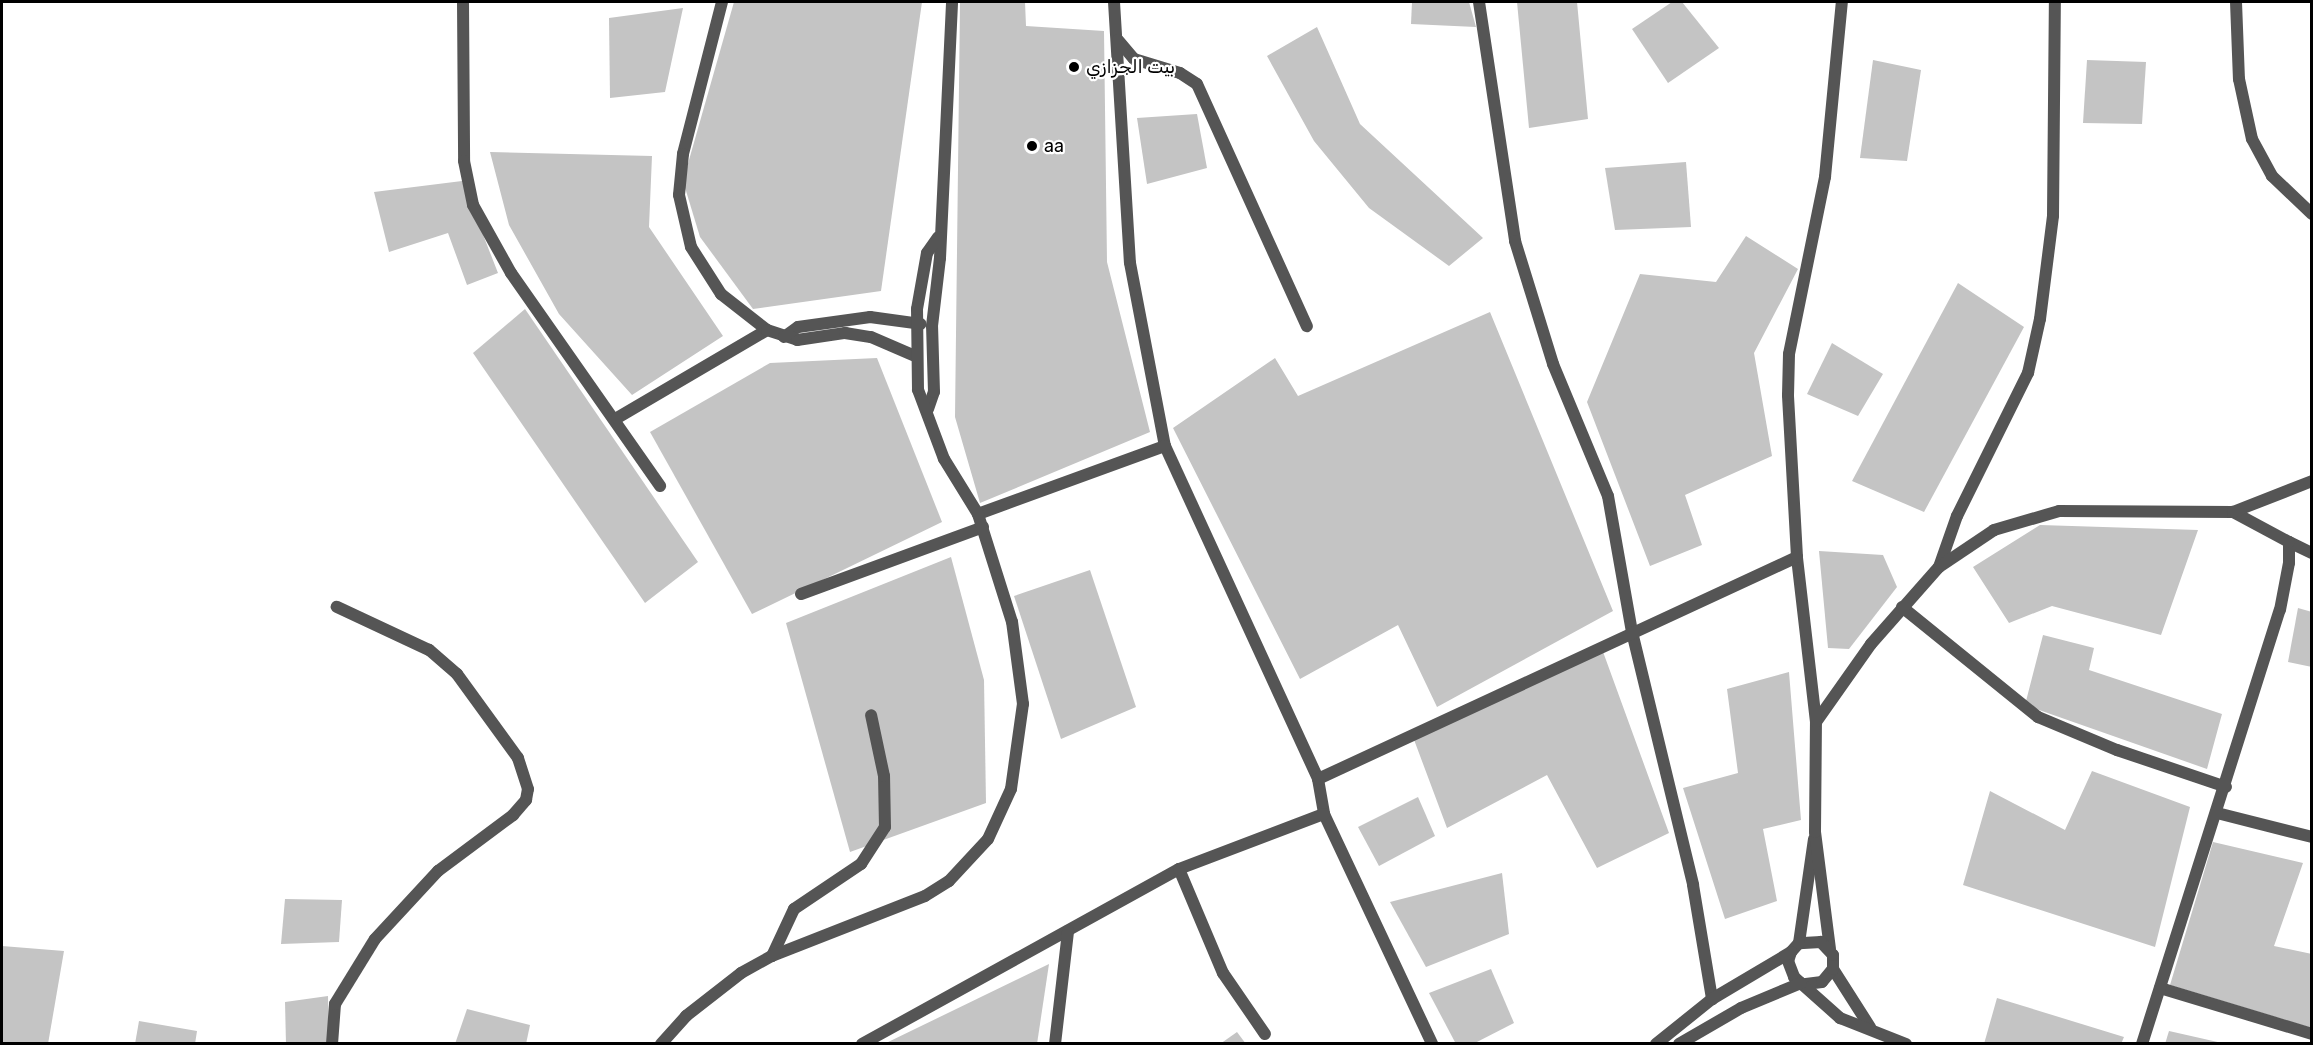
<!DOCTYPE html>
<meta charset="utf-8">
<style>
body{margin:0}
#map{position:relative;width:2313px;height:1045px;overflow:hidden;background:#fff;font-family:Rubik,"Noto Sans Arabic",sans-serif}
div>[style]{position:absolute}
.building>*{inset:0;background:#c4c4c4}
.minor>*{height:12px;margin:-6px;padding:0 6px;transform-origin:6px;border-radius:6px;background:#555}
.tertiary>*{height:12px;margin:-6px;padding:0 6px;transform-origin:6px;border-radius:6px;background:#555}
.dots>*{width:16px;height:16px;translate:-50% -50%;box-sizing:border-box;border:3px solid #fff;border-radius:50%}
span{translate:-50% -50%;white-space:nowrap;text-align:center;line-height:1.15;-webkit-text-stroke:4.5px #fff;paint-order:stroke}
.poi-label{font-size:18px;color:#000}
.left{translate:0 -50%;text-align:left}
.frame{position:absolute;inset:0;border:3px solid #000;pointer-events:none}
</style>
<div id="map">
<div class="building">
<i style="clip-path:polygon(734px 2px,922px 2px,881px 291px,753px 309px,700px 237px,683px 181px)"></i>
<i style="clip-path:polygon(960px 2px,1025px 2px,1026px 26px,1104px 31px,1107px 262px,1150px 432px,980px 503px,955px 417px)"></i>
<i style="clip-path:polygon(1412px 2px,1469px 2px,1476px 27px,1411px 24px)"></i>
<i style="clip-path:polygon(1517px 2px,1577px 2px,1588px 119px,1529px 128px)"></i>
<i style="clip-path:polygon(1672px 2px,1682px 2px,1719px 48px,1668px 83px,1632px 29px)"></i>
<i style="clip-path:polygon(683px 8px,665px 92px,610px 98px,609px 18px)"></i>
<i style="clip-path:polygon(1317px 27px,1360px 124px,1483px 238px,1449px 266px,1369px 208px,1314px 141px,1267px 56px)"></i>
<i style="clip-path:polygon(1873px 60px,1921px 70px,1907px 161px,1860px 158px)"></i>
<i style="clip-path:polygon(2087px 60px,2146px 62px,2142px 124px,2083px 123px)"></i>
<i style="clip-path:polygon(1197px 114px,1207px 168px,1147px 184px,1137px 118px)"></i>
<i style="clip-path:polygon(490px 152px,652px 156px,649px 227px,723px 336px,632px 395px,559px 314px,509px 225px)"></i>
<i style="clip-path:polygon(1686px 162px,1691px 227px,1615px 230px,1605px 168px)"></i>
<i style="clip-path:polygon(462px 181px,498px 273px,467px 285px,448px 233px,389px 252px,374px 192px)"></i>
<i style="clip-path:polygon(1746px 236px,1798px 269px,1754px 353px,1772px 456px,1685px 495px,1702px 545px,1650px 566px,1587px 402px,1640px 274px,1716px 282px)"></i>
<i style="clip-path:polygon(1958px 283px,2024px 327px,1924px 512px,1852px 481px)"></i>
<i style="clip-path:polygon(525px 309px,698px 562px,645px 603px,473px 353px)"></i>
<i style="clip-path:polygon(1490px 312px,1613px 611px,1437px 707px,1398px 625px,1300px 679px,1173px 428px,1275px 358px,1298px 396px)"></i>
<i style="clip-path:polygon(1832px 343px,1883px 374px,1858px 416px,1807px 394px)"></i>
<i style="clip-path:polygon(877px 358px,942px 522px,752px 614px,650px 432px,770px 363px)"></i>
<i style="clip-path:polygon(2040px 525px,2198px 530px,2161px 635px,2052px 606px,2009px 623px,1973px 567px)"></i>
<i style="clip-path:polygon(1819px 551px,1883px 555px,1897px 587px,1849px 649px,1828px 648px)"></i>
<i style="clip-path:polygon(951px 557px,984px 680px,986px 803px,850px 852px,786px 623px)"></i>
<i style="clip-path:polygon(1090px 570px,1136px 707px,1061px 739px,1014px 596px)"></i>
<i style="clip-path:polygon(2298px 608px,2312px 612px,2312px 667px,2288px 662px)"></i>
<i style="clip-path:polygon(2043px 635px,2094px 648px,2089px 670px,2222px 714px,2207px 769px,2025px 705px)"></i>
<i style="clip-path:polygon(1602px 649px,1669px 833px,1597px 868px,1547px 775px,1447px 828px,1413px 737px)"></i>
<i style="clip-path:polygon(1789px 672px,1801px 820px,1763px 829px,1777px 901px,1725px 919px,1683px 788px,1738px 773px,1727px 689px)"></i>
<i style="clip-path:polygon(2092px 771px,2190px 807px,2155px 947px,1963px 885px,1990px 791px,2065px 830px)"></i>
<i style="clip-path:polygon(1418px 797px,1435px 836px,1379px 866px,1358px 827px)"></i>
<i style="clip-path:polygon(2213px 842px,2303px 863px,2274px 946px,2312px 954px,2312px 1028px,2170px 985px)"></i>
<i style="clip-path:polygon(1502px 873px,1509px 934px,1426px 967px,1390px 902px)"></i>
<i style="clip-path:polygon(285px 899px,342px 900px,339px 942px,281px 944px)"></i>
<i style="clip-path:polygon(2px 946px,64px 951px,48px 1044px,2px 1044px)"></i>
<i style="clip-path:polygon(1049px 964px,1037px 1044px,884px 1044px)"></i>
<i style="clip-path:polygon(1491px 969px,1514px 1023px,1473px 1044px,1456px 1044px,1429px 993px)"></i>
<i style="clip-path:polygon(328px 996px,329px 1044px,286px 1044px,285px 1002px)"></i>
<i style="clip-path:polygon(1997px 998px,2124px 1037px,2121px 1044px,1984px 1044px)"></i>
<i style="clip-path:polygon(467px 1009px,530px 1025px,526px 1044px,455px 1044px)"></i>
<i style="clip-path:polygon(139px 1021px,197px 1031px,195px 1044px,135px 1044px)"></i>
<i style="clip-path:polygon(2169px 1031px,2222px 1043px,2222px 1044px,2165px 1044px)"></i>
<i style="clip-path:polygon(1237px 1032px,1246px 1044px,1220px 1044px)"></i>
</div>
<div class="minor">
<i style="left:463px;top:2px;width:159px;rotate:89.6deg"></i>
<i style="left:464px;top:161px;width:45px;rotate:78.4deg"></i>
<i style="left:473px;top:205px;width:78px;rotate:60.8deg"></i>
<i style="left:511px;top:273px;width:260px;rotate:55deg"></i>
<i style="left:1114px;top:2px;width:261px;rotate:86.5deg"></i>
<i style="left:1130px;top:263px;width:186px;rotate:79.2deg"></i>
<i style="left:1165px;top:446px;width:366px;rotate:65.3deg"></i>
<i style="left:1318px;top:779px;width:36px;rotate:80deg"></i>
<i style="left:1324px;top:814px;width:254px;rotate:64.8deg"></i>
<i style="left:1479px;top:2px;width:242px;rotate:81.4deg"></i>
<i style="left:1515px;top:241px;width:129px;rotate:72.8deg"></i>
<i style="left:1553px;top:364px;width:143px;rotate:67.4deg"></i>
<i style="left:1608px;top:496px;width:138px;rotate:80deg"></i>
<i style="left:1632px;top:632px;width:260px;rotate:76.4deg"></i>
<i style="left:1693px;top:885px;width:116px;rotate:80.5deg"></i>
<i style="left:2236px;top:2px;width:77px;rotate:87.8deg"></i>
<i style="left:2239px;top:79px;width:61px;rotate:77.8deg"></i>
<i style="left:2252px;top:139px;width:42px;rotate:61.6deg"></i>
<i style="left:2272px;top:176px;width:55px;rotate:43.5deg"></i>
<i style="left:1118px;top:40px;width:25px;rotate:50deg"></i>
<i style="left:1134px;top:59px;width:48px;rotate:16.9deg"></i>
<i style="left:1180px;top:73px;width:20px;rotate:33deg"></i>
<i style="left:1197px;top:84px;width:266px;rotate:65.6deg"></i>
<i style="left:617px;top:418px;width:174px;rotate:-30.4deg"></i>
<i style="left:978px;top:514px;width:199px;rotate:-20deg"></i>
<i style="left:2289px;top:542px;width:25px;rotate:26deg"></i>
<i style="left:1939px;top:567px;width:54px;rotate:-70.6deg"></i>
<i style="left:1957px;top:516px;width:160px;rotate:-63.6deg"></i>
<i style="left:2028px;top:373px;width:55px;rotate:-77.5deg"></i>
<i style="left:2040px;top:319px;width:104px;rotate:-82.8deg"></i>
<i style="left:2053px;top:216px;width:214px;rotate:-89.5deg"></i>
<i style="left:801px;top:594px;width:194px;rotate:-20.2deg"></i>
<i style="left:1902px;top:607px;width:175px;rotate:39deg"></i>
<i style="left:2038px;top:717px;width:86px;rotate:22.7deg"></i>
<i style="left:2117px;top:750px;width:115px;rotate:18.7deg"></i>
<i style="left:1318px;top:779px;width:528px;rotate:-24.87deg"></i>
<i style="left:2217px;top:813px;width:98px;rotate:14.2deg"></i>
<i style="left:1179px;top:869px;width:113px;rotate:67.1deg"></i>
<i style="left:1223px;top:973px;width:74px;rotate:55.5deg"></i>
<i style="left:772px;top:956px;width:52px;rotate:-64.9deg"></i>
<i style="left:794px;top:909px;width:81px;rotate:-33.9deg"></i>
<i style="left:861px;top:864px;width:44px;rotate:-57deg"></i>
<i style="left:885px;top:827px;width:51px;rotate:-91.1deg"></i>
<i style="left:884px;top:776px;width:62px;rotate:-102deg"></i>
<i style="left:2160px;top:988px;width:159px;rotate:16.8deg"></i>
<i style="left:332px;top:1044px;width:40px;rotate:-85.7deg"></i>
<i style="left:335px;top:1004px;width:76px;rotate:-58.4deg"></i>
<i style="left:375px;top:939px;width:93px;rotate:-47.2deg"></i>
<i style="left:438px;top:871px;width:94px;rotate:-36.7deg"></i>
<i style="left:513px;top:815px;width:20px;rotate:-49deg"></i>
<i style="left:526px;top:800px;width:11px;rotate:-80deg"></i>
<i style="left:528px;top:789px;width:33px;rotate:-108deg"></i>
<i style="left:518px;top:758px;width:104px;rotate:-126deg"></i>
<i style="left:457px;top:674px;width:37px;rotate:-139deg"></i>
<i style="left:429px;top:650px;width:102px;rotate:-154.9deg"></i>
<i style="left:862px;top:1044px;width:362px;rotate:-28.9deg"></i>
<i style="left:1179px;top:869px;width:155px;rotate:-20.8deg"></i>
<i style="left:1055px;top:1044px;width:114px;rotate:-83.4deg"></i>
<i style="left:2142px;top:1044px;width:455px;rotate:-72.4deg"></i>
<i style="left:2280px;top:610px;width:48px;rotate:-79.2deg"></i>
<i style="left:2289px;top:563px;width:21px;rotate:-90deg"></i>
<i style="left:2289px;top:542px;width:64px;rotate:-151.8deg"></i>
</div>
<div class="tertiary">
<i style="left:722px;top:2px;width:157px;rotate:104.4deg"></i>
<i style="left:683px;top:154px;width:41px;rotate:95.6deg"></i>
<i style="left:679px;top:195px;width:53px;rotate:77deg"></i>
<i style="left:691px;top:247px;width:56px;rotate:57.4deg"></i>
<i style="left:721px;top:294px;width:58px;rotate:38deg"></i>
<i style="left:767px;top:330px;width:32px;rotate:18deg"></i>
<i style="left:797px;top:340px;width:49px;rotate:-8.3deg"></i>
<i style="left:845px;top:333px;width:26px;rotate:9deg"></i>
<i style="left:871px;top:337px;width:48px;rotate:23.4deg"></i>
<i style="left:784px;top:337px;width:17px;rotate:-36deg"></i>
<i style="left:798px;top:327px;width:73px;rotate:-7.9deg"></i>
<i style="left:870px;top:317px;width:51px;rotate:7.8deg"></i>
<i style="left:928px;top:409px;width:18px;rotate:-71deg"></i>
<i style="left:934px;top:392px;width:66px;rotate:-91.7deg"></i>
<i style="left:932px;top:326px;width:68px;rotate:-83.3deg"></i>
<i style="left:940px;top:258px;width:256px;rotate:-87.3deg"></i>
<i style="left:1816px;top:722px;width:95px;rotate:-54.8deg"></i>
<i style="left:1871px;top:644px;width:103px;rotate:-48.6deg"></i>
<i style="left:1939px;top:567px;width:66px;rotate:-33.9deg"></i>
<i style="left:1994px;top:530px;width:68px;rotate:-16.3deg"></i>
<i style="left:2059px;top:511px;width:174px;rotate:0.3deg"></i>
<i style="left:2233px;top:512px;width:85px;rotate:-21.4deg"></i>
<i style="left:1799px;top:943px;width:105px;rotate:-81.8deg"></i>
<i style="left:1830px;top:949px;width:118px;rotate:-97.3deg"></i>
<i style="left:1815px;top:832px;width:110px;rotate:-89.5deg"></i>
<i style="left:1816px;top:722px;width:166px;rotate:-96.6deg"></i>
<i style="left:1797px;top:557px;width:162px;rotate:-93.2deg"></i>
<i style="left:1788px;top:395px;width:41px;rotate:-88.6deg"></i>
<i style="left:1789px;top:354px;width:181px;rotate:-78.5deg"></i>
<i style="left:1825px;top:177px;width:176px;rotate:-84.5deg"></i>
<i style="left:1833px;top:969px;width:69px;rotate:57.5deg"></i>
<i style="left:1806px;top:984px;width:16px;rotate:-7deg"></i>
<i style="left:1822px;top:982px;width:17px;rotate:-50deg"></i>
<i style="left:1833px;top:969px;width:14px;rotate:-90deg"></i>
<i style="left:1833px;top:955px;width:18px;rotate:-133deg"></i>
<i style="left:1821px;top:942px;width:22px;rotate:177deg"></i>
<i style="left:1799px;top:943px;width:12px;rotate:132deg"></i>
<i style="left:1791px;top:952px;width:9px;rotate:108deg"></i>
<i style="left:1788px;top:961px;width:17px;rotate:69deg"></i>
<i style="left:1794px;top:977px;width:62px;rotate:41.7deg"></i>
<i style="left:1840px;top:1018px;width:71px;rotate:21.5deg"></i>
<i style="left:661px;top:1044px;width:38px;rotate:-48deg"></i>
<i style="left:686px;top:1016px;width:70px;rotate:-38deg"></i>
<i style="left:741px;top:973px;width:35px;rotate:-29deg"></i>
<i style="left:772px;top:956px;width:164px;rotate:-21.4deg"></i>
<i style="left:925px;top:896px;width:28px;rotate:-32deg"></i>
<i style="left:949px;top:881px;width:57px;rotate:-47.1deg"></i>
<i style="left:988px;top:839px;width:55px;rotate:-65.3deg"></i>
<i style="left:1011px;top:789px;width:86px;rotate:-82deg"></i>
<i style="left:1023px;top:704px;width:83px;rotate:-97.6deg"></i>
<i style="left:1012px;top:622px;width:113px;rotate:-107.5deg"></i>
<i style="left:978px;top:514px;width:65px;rotate:-121.7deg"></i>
<i style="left:944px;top:459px;width:74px;rotate:-110.6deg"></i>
<i style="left:918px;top:390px;width:81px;rotate:-90.7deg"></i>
<i style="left:917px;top:309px;width:57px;rotate:-79.9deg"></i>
<i style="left:927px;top:253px;width:19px;rotate:-55deg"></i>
<i style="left:1656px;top:1044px;width:72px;rotate:-38.8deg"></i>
<i style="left:1712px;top:999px;width:92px;rotate:-30.7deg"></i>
<i style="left:1679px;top:1044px;width:72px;rotate:-30.1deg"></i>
<i style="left:1741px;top:1008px;width:65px;rotate:-22.6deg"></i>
</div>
<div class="dots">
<i style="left:1074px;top:67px;background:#000"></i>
<i style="left:1032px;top:146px;background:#000"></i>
</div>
<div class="poi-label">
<span class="left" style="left:1086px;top:67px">بيت الجزازي</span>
<span class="left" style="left:1044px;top:146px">aa</span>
</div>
<div class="frame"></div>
</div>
